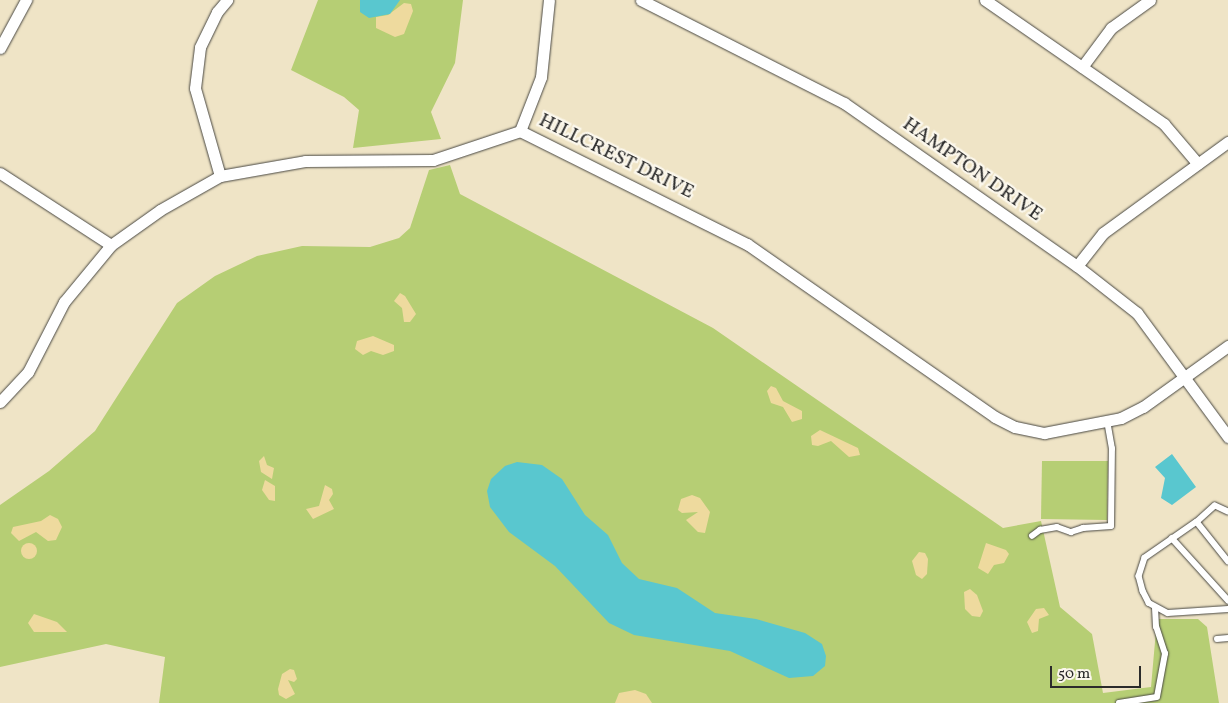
<!DOCTYPE html>
<style>
body{margin:0}
#map{position:relative;width:1228px;height:703px;overflow:hidden;background:#efe4c6;font-family:Vollkorn,serif}
div>[style]{position:absolute}
.green>*{inset:0;background:#b6ce74}
.sand>*{inset:0;background:#eeda9e}
.round{border-radius:50%}
.water>*{inset:0;background:#59c7cf}
.roads{filter:drop-shadow(0 0 1px #484742) drop-shadow(0 0 1px #484742)}
.service>*{height:5.5px;margin:-2.75px;padding:0 2.75px;transform-origin:2.75px;border-radius:2.75px;background:#fff}
.minor>*{height:11px;margin:-5.5px;padding:0 5.5px;transform-origin:5.5px;border-radius:5.5px;background:#fff}
span{translate:-50% -50%;white-space:nowrap;text-align:center;line-height:1.15;-webkit-text-stroke:4.5px #fbf7ec;paint-order:stroke}
.street-label{font-size:20px;color:#2b2b2b}
.scale{position:absolute;left:1050px;top:666px;width:91px;height:22px;box-sizing:border-box;border:2px solid #2b2b2b;border-top:0;padding-left:6px;font-size:15px;line-height:18px;white-space:nowrap;color:#2b2b2b;-webkit-text-stroke:4px #fbf7ec;paint-order:stroke}
</style>
<div id="map">
<div class="green">
<i style="clip-path:polygon(318px 0,463px 0,455px 63px,431px 112px,441px 139px,353px 148px,359px 110px,344px 97px,291px 70px)"></i>
<i style="clip-path:polygon(450px 165px,460px 194px,713px 328px,1003px 528px,1041px 521px,1060px 607px,1092px 634px,1103px 693px,1151px 687px,1157px 619px,1198px 619px,1207px 627px,1219px 703px,159px 703px,165px 657px,106px 644px,0 667px,0 505px,49px 471px,95px 431px,177px 303px,215px 276px,257px 256px,302px 246px,370px 247px,399px 238px,410px 228px,429px 170px)"></i>
<i style="clip-path:polygon(1042px 461px,1108px 461px,1107px 520px,1041px 519px)"></i>
</div>
<div class="sand">
<i style="clip-path:polygon(404px 3px,411px 4px,413px 11px,404px 34px,395px 37px,376px 28px,376px 17px,388px 15px)"></i>
<i style="clip-path:polygon(400px 293px,405px 296px,416px 314px,410px 322px,404px 322px,402px 308px,394px 301px)"></i>
<i style="clip-path:polygon(373px 336px,394px 345px,394px 351px,383px 355px,371px 351px,363px 355px,355px 349px,357px 341px)"></i>
<i style="clip-path:polygon(771px 386px,776px 388px,783px 401px,802px 411px,802px 419px,792px 422px,783px 407px,771px 403px,767px 391px)"></i>
<i style="clip-path:polygon(820px 430px,858px 448px,860px 455px,849px 457px,831px 441px,818px 446px,812px 445px,811px 436px)"></i>
<i style="clip-path:polygon(264px 456px,267px 465px,274px 468px,272px 479px,261px 472px,259px 461px)"></i>
<i style="clip-path:polygon(265px 480px,275px 486px,275px 501px,269px 500px,262px 490px)"></i>
<i style="clip-path:polygon(325px 485px,332px 489px,333px 494px,329px 500px,334px 509px,313px 519px,306px 509px,319px 506px)"></i>
<i style="clip-path:polygon(692px 495px,700px 498px,710px 512px,705px 533px,698px 532px,686px 520px,698px 512px,682px 513px,678px 510px,681px 499px)"></i>
<i style="clip-path:polygon(50px 515px,58px 519px,62px 527px,56px 540px,48px 541px,36px 532px,19px 541px,11px 533px,13px 527px,41px 521px)"></i>
<i class="round" style="left:21px;top:543px;width:16px;height:16px"></i>
<i style="clip-path:polygon(986px 543px,1006px 550px,1009px 554px,1004px 563px,994px 565px,988px 574px,978px 568px)"></i>
<i style="clip-path:polygon(919px 552px,925px 553px,928px 559px,927px 574px,922px 579px,916px 575px,912px 561px)"></i>
<i style="clip-path:polygon(970px 589px,977px 595px,983px 611px,980px 617px,972px 616px,965px 609px,964px 592px)"></i>
<i style="clip-path:polygon(1044px 608px,1049px 615px,1039px 619px,1038px 631px,1032px 633px,1027px 622px,1036px 609px)"></i>
<i style="clip-path:polygon(34px 614px,57px 622px,67px 632px,34px 632px,28px 623px)"></i>
<i style="clip-path:polygon(290px 669px,294px 670px,297px 679px,294px 682px,288px 680px,295px 694px,286px 699px,279px 695px,278px 689px,282px 674px)"></i>
<i style="clip-path:polygon(635px 690px,646px 694px,652px 703px,615px 703px,619px 693px)"></i>
</div>
<div class="water">
<i style="clip-path:polygon(360px 0,400px 0,390px 14px,369px 18px,360px 12px)"></i>
<i style="clip-path:polygon(1172px 454px,1196px 487px,1172px 505px,1161px 498px,1165px 478px,1155px 467px)"></i>
<i style="clip-path:polygon(517px 462px,542px 465px,562px 479px,585px 515px,608px 535px,622px 563px,639px 579px,677px 588px,715px 613px,756px 619px,805px 633px,822px 644px,826px 656px,825px 666px,813px 676px,789px 678px,730px 651px,634px 635px,609px 623px,555px 566px,509px 532px,490px 507px,487px 491px,491px 479px,505px 466px)"></i>
</div>
<div class="roads">
<div class="service">
<i style="left:1228px;top:512px;width:14px;rotate:-155deg"></i>
<i style="left:1215px;top:506px;width:24px;rotate:138deg"></i>
<i style="left:1197px;top:522px;width:50px;rotate:51.5deg"></i>
<i style="left:1197px;top:522px;width:63px;rotate:145.3deg"></i>
<i style="left:1145px;top:558px;width:19px;rotate:108deg"></i>
<i style="left:1139px;top:576px;width:16px;rotate:75deg"></i>
<i style="left:1143px;top:591px;width:13px;rotate:63deg"></i>
<i style="left:1149px;top:603px;width:21px;rotate:28deg"></i>
<i style="left:1168px;top:613px;width:60px;rotate:-3.8deg"></i>
<i style="left:1032px;top:536px;width:10px;rotate:-37deg"></i>
<i style="left:1040px;top:530px;width:17px;rotate:-10deg"></i>
<i style="left:1057px;top:527px;width:15px;rotate:20deg"></i>
<i style="left:1071px;top:532px;width:13px;rotate:-18deg"></i>
<i style="left:1083px;top:528px;width:28px;rotate:-4deg"></i>
<i style="left:1111px;top:526px;width:77px;rotate:-89.3deg"></i>
<i style="left:1112px;top:449px;width:27px;rotate:-100deg"></i>
<i style="left:1172px;top:538px;width:84px;rotate:47.9deg"></i>
<i style="left:1217px;top:639px;width:11px;rotate:-5deg"></i>
<i style="left:1119px;top:703px;width:38px;rotate:-9deg"></i>
<i style="left:1157px;top:697px;width:44px;rotate:-79.5deg"></i>
<i style="left:1165px;top:654px;width:28px;rotate:-108deg"></i>
<i style="left:1156px;top:627px;width:19px;rotate:-93deg"></i>
</div>
<div class="minor">
<i style="left:641px;top:0;width:228px;rotate:26.9deg"></i>
<i style="left:844px;top:103px;width:284px;rotate:35deg"></i>
<i style="left:1077px;top:266px;width:76px;rotate:38.1deg"></i>
<i style="left:1137px;top:313px;width:154px;rotate:53.7deg"></i>
<i style="left:985px;top:0;width:218px;rotate:34.7deg"></i>
<i style="left:1164px;top:124px;width:52px;rotate:49.6deg"></i>
<i style="left:0;top:48px;width:55px;rotate:-61.6deg"></i>
<i style="left:1082px;top:67px;width:49px;rotate:-53.4deg"></i>
<i style="left:1111px;top:28px;width:48px;rotate:-35.7deg"></i>
<i style="left:520px;top:131px;width:58px;rotate:-68.7deg"></i>
<i style="left:541px;top:77px;width:77px;rotate:-84.1deg"></i>
<i style="left:0;top:173px;width:132px;rotate:33deg"></i>
<i style="left:220px;top:176px;width:91px;rotate:-105.9deg"></i>
<i style="left:195px;top:88px;width:41px;rotate:-83deg"></i>
<i style="left:200px;top:47px;width:39px;rotate:-64deg"></i>
<i style="left:217px;top:12px;width:16px;rotate:-50deg"></i>
<i style="left:1077px;top:266px;width:42px;rotate:-51.8deg"></i>
<i style="left:1103px;top:233px;width:155px;rotate:-36.1deg"></i>
<i style="left:0;top:402px;width:41px;rotate:-47deg"></i>
<i style="left:28px;top:372px;width:79px;rotate:-62.8deg"></i>
<i style="left:64px;top:302px;width:74px;rotate:-50.5deg"></i>
<i style="left:111px;top:245px;width:60px;rotate:-35.5deg"></i>
<i style="left:160px;top:210px;width:69px;rotate:-29.5deg"></i>
<i style="left:220px;top:176px;width:86px;rotate:-10deg"></i>
<i style="left:305px;top:161px;width:128px;rotate:-0.4deg"></i>
<i style="left:433px;top:160px;width:92px;rotate:-18.4deg"></i>
<i style="left:520px;top:131px;width:254px;rotate:26.5deg"></i>
<i style="left:747px;top:244px;width:302px;rotate:34.9deg"></i>
<i style="left:995px;top:417px;width:22px;rotate:27deg"></i>
<i style="left:1015px;top:427px;width:30px;rotate:12deg"></i>
<i style="left:1044px;top:433px;width:78px;rotate:-11deg"></i>
<i style="left:1121px;top:418px;width:25px;rotate:-27deg"></i>
<i style="left:1143px;top:407px;width:105px;rotate:-35.7deg"></i>
</div>
</div>
<div class="street-label">
<span style="left:616px;top:157px;rotate:26deg">HILLCREST DRIVE</span>
<span style="left:972px;top:170px;rotate:35deg">HAMPTON DRIVE</span>
</div>
<div class="scale">50 m</div>
</div>
